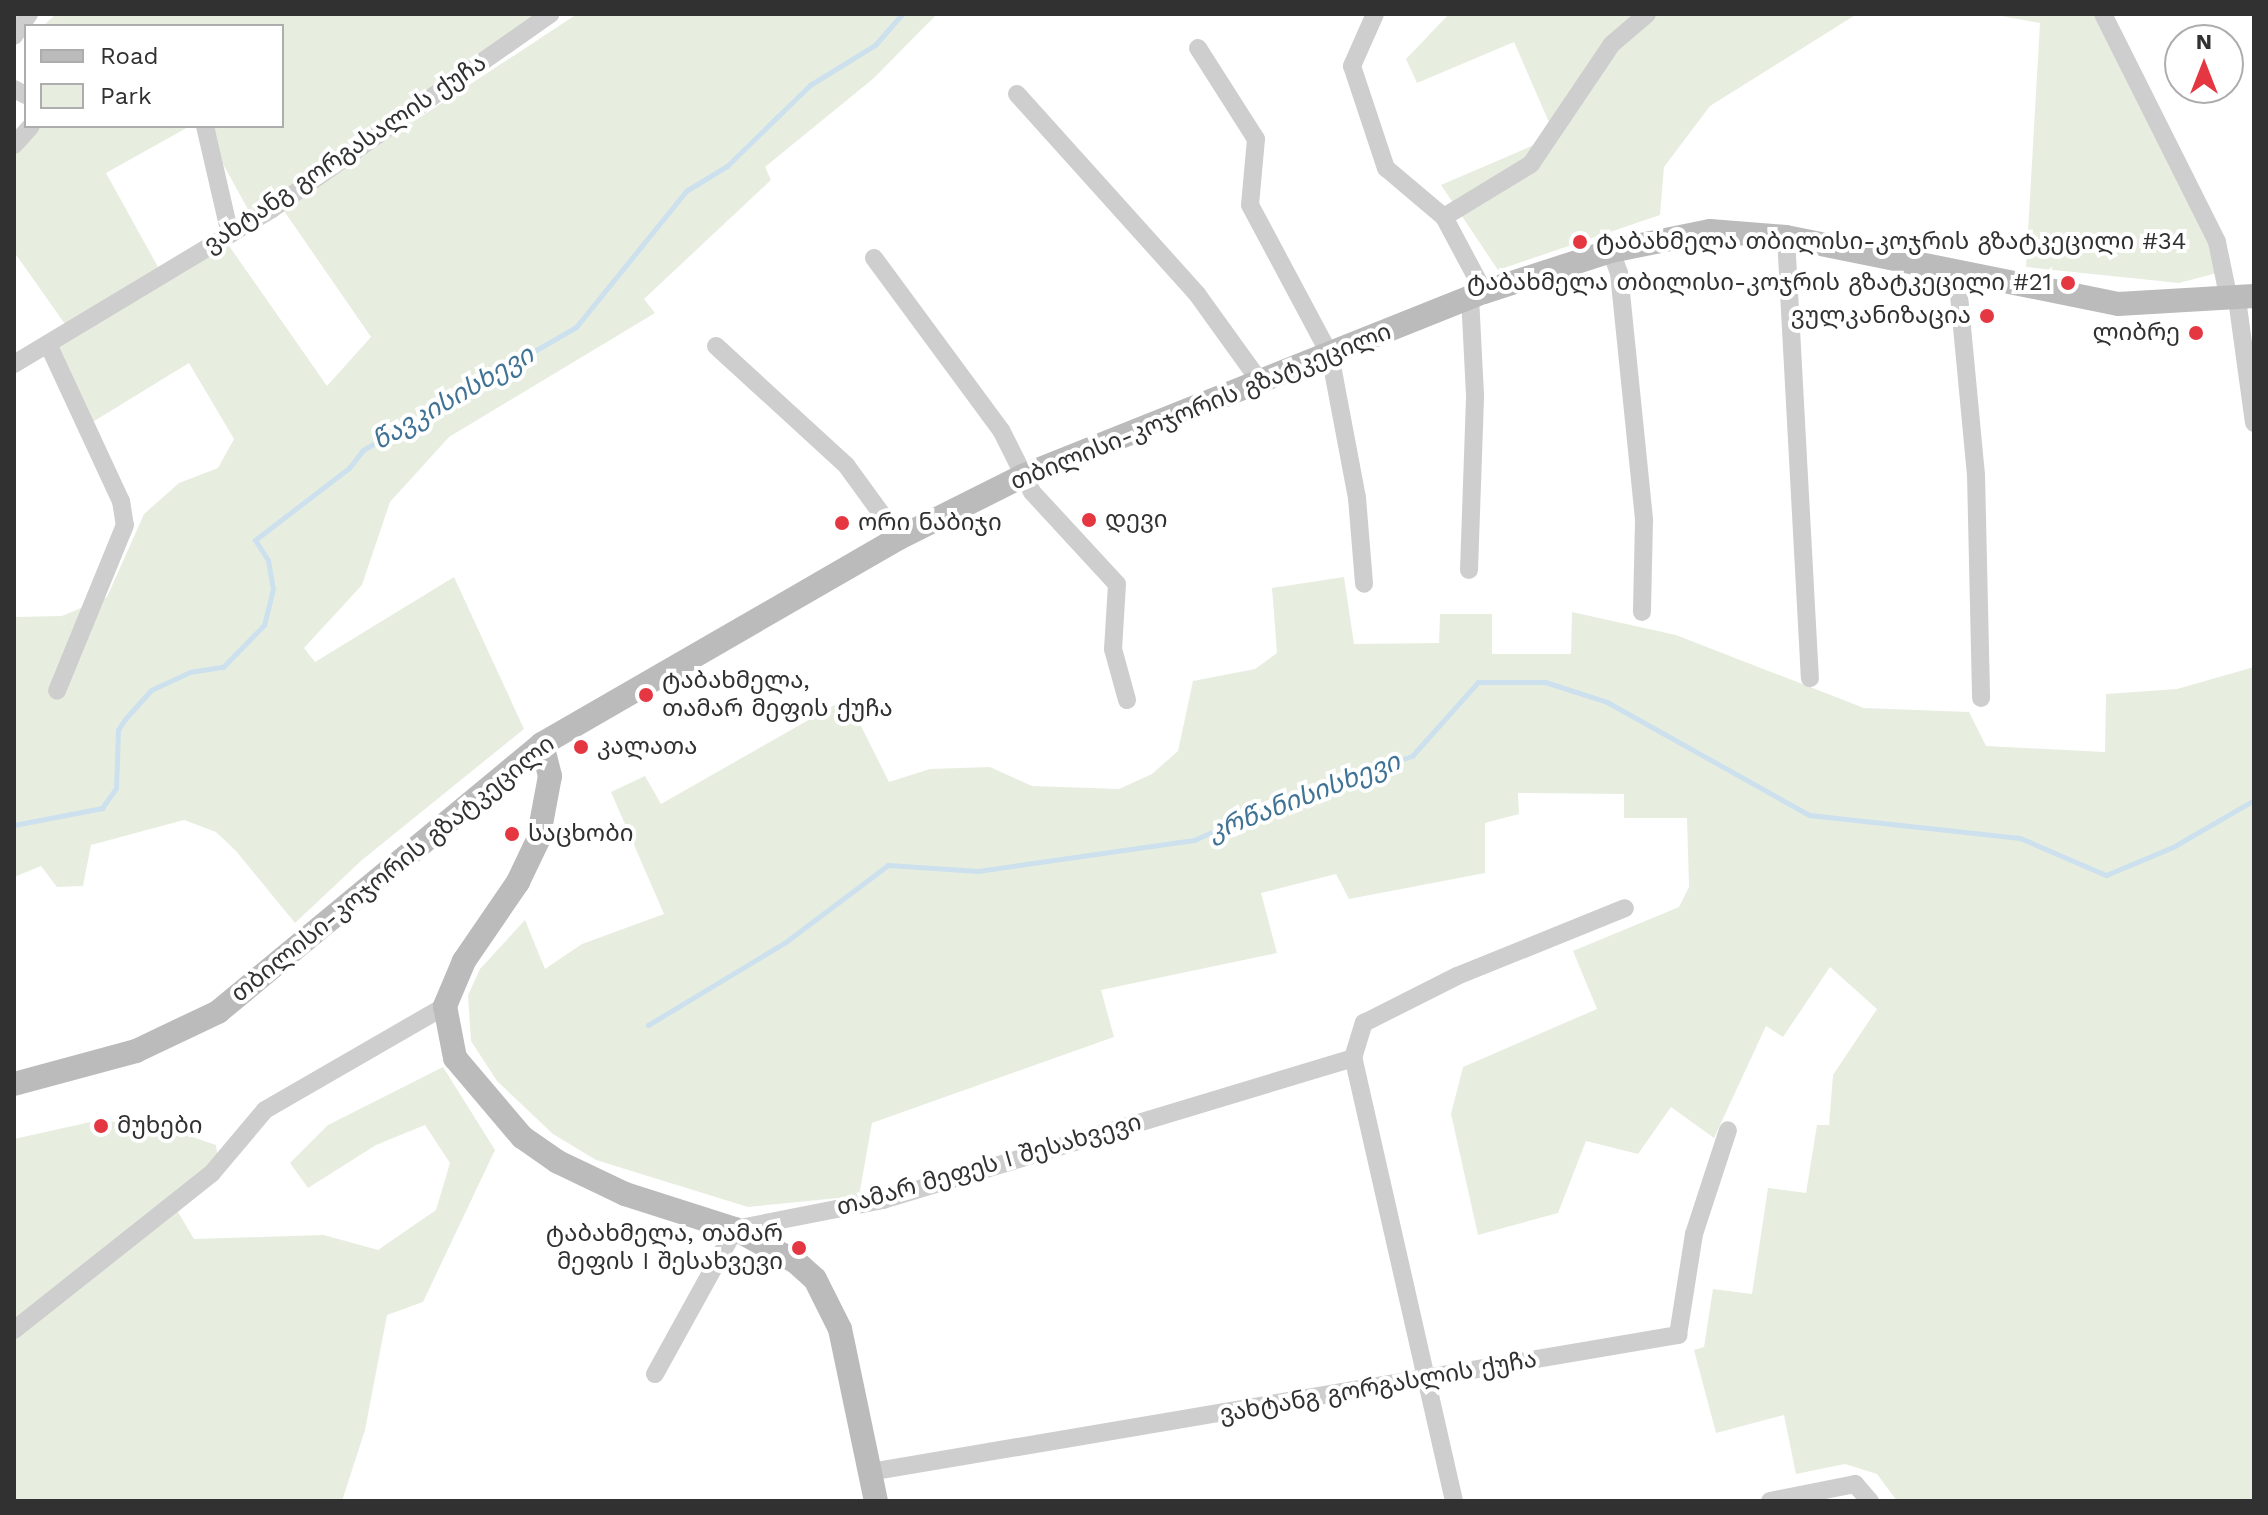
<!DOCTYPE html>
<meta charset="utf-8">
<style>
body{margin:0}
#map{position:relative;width:2268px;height:1515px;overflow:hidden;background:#fff;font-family:"Work Sans","Noto Sans Georgian",sans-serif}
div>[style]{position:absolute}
.green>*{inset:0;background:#e7eee0}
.stream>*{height:5px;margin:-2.5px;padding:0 2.5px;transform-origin:2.5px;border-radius:2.5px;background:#cce0ed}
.street>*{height:18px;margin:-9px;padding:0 9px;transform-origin:9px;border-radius:9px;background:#cecece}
.secondary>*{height:24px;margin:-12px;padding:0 12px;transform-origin:12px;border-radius:12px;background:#bbb}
.dots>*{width:22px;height:22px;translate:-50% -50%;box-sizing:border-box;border:4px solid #fff;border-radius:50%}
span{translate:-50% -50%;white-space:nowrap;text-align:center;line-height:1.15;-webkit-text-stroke:8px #fff;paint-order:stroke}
.street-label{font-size:24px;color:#313131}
.poi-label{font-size:24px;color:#313131}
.left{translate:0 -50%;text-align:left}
.right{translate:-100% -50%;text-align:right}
.water-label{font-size:26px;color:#3f7294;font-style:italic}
.frame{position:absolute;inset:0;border:16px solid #313131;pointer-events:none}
.legend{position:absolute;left:24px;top:24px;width:260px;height:104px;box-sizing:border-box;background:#fff;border:2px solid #adadad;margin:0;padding:10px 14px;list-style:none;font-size:24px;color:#313131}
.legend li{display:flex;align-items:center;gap:16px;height:40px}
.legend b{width:40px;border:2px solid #adadad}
.north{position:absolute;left:2164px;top:24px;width:80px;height:80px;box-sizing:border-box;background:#fff;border:2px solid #adadad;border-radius:50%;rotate:0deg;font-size:22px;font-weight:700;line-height:32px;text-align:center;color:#313131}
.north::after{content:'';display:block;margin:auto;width:28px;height:36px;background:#e43742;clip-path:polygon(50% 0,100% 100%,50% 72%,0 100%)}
</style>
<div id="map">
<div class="green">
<i style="clip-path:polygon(56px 14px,560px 14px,250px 213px,202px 126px,282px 126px,282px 26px,43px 26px)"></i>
<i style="clip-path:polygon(577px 14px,937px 14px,874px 78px,765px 167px,771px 180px,644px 299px,655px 313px,449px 437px,390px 502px,362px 585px,304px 648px,315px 662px,454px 577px,524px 729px,362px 860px,295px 923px,236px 851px,216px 832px,184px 820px,91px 845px,83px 886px,57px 887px,41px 866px,14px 877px,14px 617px,62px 616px,107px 597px,144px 514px,179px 483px,218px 468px,234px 439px,189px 363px,91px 423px,55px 346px,227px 243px,327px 386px,371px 337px,282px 208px)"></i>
<i style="clip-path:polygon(1449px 14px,1857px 14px,1710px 106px,1664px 167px,1660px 215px,1498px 270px,1441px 185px,1555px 136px,1514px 42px,1417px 83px,1406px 59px)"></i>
<i style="clip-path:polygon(1991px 14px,2091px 14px,2101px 21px,2214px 241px,2217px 273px,2179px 283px,2026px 267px,2040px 23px)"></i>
<i style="clip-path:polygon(27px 126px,190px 126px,106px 173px,158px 267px,65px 324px,14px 252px,14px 148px)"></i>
<i style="clip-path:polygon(1344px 577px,1354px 644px,1439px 643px,1440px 614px,1492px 614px,1492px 654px,1571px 654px,1572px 612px,1676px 635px,1864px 708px,1969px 712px,1986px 746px,2105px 752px,2106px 694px,2177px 689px,2254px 667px,2254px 1501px,1897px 1501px,1877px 1474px,1845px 1464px,1796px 1474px,1784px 1415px,1716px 1433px,1694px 1350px,1704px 1347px,1713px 1289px,1752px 1294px,1768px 1188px,1806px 1193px,1817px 1125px,1829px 1125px,1833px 1075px,1877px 1009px,1830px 967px,1783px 1037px,1766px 1026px,1714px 1138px,1671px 1107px,1638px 1154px,1586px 1141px,1558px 1213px,1478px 1235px,1451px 1114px,1463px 1067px,1597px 1009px,1573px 951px,1679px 907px,1689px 887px,1687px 818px,1624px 818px,1624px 794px,1518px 793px,1519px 814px,1485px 823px,1485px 873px,1349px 899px,1336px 874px,1261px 893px,1277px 953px,1101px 990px,1114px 1037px,872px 1123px,859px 1196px,748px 1207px,596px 1160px,553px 1134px,497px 1081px,471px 1041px,468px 995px,480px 969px,525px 920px,545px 969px,582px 944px,664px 914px,611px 792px,645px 776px,661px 804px,847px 698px,889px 782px,930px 769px,990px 767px,1032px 786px,1119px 789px,1152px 774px,1178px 751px,1193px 681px,1255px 669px,1277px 653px,1272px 588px)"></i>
<i style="clip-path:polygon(443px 1067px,495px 1150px,423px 1302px,387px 1315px,365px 1430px,342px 1501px,14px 1501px,14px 1139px,95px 1121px,151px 1123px,216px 1145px,220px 1175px,178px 1212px,194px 1239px,324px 1235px,378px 1250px,436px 1210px,450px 1163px,425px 1125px,376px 1145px,308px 1188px,290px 1163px,328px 1125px)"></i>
</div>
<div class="stream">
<i style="left:14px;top:825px;width:90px;rotate:-10.9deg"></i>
<i style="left:102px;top:808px;width:24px;rotate:-55deg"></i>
<i style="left:116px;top:788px;width:58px;rotate:-88deg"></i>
<i style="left:118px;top:730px;width:13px;rotate:-58deg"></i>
<i style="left:125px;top:719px;width:39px;rotate:-48deg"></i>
<i style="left:151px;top:690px;width:43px;rotate:-24.8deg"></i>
<i style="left:190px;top:672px;width:33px;rotate:-9deg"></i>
<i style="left:223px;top:667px;width:59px;rotate:-45.7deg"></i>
<i style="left:264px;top:625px;width:37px;rotate:-76deg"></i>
<i style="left:273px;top:589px;width:29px;rotate:-100deg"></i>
<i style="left:268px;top:560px;width:24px;rotate:-123deg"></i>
<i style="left:255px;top:540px;width:118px;rotate:-37.5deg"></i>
<i style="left:349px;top:468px;width:23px;rotate:-52deg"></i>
<i style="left:363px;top:450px;width:246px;rotate:-30deg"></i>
<i style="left:576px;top:327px;width:175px;rotate:-51deg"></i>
<i style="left:686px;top:191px;width:48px;rotate:-31.4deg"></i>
<i style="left:727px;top:166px;width:116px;rotate:-44.3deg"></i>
<i style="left:810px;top:85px;width:76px;rotate:-31.6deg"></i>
<i style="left:875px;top:45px;width:41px;rotate:-48.9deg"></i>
<i style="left:648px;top:1025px;width:162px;rotate:-31.1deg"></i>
<i style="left:787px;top:941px;width:126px;rotate:-37deg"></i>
<i style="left:888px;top:865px;width:90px;rotate:3.8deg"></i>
<i style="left:978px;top:871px;width:218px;rotate:-8.2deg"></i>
<i style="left:1194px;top:840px;width:95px;rotate:-24.1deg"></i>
<i style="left:1281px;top:801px;width:139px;rotate:-19deg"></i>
<i style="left:1412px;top:756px;width:99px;rotate:-48.3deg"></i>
<i style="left:1478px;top:682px;width:67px"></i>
<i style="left:1545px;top:682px;width:65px;rotate:17.9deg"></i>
<i style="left:1607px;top:702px;width:231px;rotate:29.2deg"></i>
<i style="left:1809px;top:815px;width:212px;rotate:6.2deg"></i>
<i style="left:2020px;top:838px;width:94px;rotate:23.3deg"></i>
<i style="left:2106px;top:875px;width:73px;rotate:-22.7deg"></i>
<i style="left:2173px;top:847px;width:94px;rotate:-30.1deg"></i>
</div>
<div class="street">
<i style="left:1375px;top:14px;width:57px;rotate:113.9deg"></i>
<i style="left:1352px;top:66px;width:108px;rotate:71.6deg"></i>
<i style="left:1386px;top:168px;width:76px;rotate:40.2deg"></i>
<i style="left:1444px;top:217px;width:85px;rotate:61.9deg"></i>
<i style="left:2103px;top:14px;width:255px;rotate:63.4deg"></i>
<i style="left:2217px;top:242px;width:59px;rotate:78.3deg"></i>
<i style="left:14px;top:36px;width:27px;rotate:-56deg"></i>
<i style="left:1198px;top:48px;width:108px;rotate:57.5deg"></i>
<i style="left:1256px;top:139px;width:66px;rotate:95.2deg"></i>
<i style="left:1250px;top:205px;width:170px;rotate:61.9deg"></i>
<i style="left:1330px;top:355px;width:146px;rotate:79.3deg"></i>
<i style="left:1357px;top:498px;width:86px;rotate:85.3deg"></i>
<i style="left:14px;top:89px;width:13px;rotate:27deg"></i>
<i style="left:1017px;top:94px;width:269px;rotate:48deg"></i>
<i style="left:1197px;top:294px;width:110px;rotate:54.3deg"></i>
<i style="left:205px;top:126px;width:111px;rotate:77deg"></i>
<i style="left:14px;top:145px;width:25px;rotate:-48deg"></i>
<i style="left:1444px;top:217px;width:102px;rotate:-31.3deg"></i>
<i style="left:1531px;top:164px;width:145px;rotate:-56deg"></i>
<i style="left:1612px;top:44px;width:46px;rotate:-40.6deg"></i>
<i style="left:1786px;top:237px;width:442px;rotate:86.9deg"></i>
<i style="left:1611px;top:251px;width:23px;rotate:70deg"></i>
<i style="left:1619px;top:273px;width:249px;rotate:84.2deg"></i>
<i style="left:1644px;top:521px;width:91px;rotate:91.3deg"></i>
<i style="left:874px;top:258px;width:214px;rotate:53.6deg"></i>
<i style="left:1001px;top:430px;width:69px;rotate:63.4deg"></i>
<i style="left:1032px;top:492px;width:125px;rotate:47.3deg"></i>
<i style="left:1117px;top:584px;width:65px;rotate:93.5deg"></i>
<i style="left:1113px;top:649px;width:53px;rotate:74.6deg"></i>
<i style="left:1957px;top:274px;width:201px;rotate:84.6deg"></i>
<i style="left:1976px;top:474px;width:224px;rotate:88.7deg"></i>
<i style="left:2237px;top:299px;width:125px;rotate:82.2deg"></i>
<i style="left:48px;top:344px;width:173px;rotate:65.1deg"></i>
<i style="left:121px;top:501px;width:24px;rotate:81deg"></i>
<i style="left:125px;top:525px;width:179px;rotate:112.3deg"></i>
<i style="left:716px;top:346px;width:176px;rotate:42.5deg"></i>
<i style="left:846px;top:465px;width:90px;rotate:54deg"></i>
<i style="left:14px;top:364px;width:301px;rotate:-31deg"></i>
<i style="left:272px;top:209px;width:340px;rotate:-35deg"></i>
<i style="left:1469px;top:570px;width:175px;rotate:-88deg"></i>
<i style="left:1475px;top:395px;width:98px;rotate:-92.9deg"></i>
<i style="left:14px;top:1330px;width:253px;rotate:-38.4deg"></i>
<i style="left:212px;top:1173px;width:82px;rotate:-49.9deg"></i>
<i style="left:265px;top:1110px;width:208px;rotate:-30deg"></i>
<i style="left:655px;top:1374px;width:166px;rotate:-61.1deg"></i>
<i style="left:735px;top:1229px;width:151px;rotate:-11.1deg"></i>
<i style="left:883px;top:1200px;width:491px;rotate:-16.8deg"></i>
<i style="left:870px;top:1472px;width:820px;rotate:-9.62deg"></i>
<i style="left:1678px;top:1335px;width:102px;rotate:-81deg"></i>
<i style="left:1694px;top:1234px;width:109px;rotate:-71.9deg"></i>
<i style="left:1454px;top:1501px;width:454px;rotate:-102.8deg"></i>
<i style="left:1353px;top:1058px;width:37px;rotate:-73deg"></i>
<i style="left:1364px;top:1023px;width:104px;rotate:-26.8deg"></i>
<i style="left:1457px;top:976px;width:181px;rotate:-22deg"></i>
<i style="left:1770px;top:1501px;width:87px;rotate:-11.3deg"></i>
<i style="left:1855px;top:1484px;width:23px;rotate:49deg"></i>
</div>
<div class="secondary">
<i style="left:542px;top:744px;width:33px;rotate:76deg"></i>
<i style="left:550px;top:776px;width:65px;rotate:100.6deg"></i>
<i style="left:538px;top:840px;width:47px;rotate:115.5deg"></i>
<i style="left:518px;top:882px;width:96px;rotate:124.4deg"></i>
<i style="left:464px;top:961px;width:49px;rotate:112.9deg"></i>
<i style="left:445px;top:1006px;width:53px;rotate:79.1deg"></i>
<i style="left:455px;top:1058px;width:104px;rotate:49.7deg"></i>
<i style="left:522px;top:1137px;width:44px;rotate:34.8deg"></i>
<i style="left:558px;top:1162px;width:74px;rotate:25.5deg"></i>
<i style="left:625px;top:1194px;width:115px;rotate:17.7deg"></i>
<i style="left:735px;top:1229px;width:69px;rotate:28.4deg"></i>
<i style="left:796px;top:1262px;width:25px;rotate:42deg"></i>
<i style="left:815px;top:1279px;width:56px;rotate:63.4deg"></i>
<i style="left:840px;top:1329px;width:176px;rotate:78.2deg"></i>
<i style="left:14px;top:1084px;width:126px;rotate:-15.1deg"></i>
<i style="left:136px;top:1051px;width:91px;rotate:-25.4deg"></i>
<i style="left:218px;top:1012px;width:420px;rotate:-39.6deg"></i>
<i style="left:542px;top:744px;width:412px;rotate:-30deg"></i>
<i style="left:899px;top:538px;width:139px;rotate:-26.6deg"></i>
<i style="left:1023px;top:476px;width:496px;rotate:-21.8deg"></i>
<i style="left:1484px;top:292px;width:133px;rotate:-17.9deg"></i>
<i style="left:1611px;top:251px;width:101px;rotate:-11.4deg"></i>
<i style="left:1710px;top:231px;width:76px;rotate:4.5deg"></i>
<i style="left:1786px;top:237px;width:339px;rotate:11.4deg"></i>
<i style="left:2118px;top:304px;width:136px;rotate:-3.4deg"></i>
</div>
<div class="dots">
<i style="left:1580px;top:242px;background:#e43742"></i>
<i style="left:2068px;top:283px;background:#e43742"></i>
<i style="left:1987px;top:316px;background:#e43742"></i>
<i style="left:2196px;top:333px;background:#e43742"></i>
<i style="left:1089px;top:520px;background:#e43742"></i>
<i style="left:842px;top:523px;background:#e43742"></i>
<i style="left:646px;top:695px;background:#e43742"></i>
<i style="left:581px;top:747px;background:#e43742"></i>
<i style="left:512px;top:834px;background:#e43742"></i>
<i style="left:101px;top:1126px;background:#e43742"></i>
<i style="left:799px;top:1248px;background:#e43742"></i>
</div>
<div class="street-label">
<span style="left:345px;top:154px;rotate:-34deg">ვახტანგ გორგასალის ქუჩა</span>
<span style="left:1201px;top:407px;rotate:-22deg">თბილისი-კოჯორის გზატკეცილი</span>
<span style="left:393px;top:869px;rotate:-39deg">თბილისი-კოჯორის გზატკეცილი</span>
<span style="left:989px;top:1165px;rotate:-16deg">თამარ მეფეს I შესახვევი</span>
<span style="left:1378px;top:1387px;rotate:-10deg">ვახტანგ გორგასლის ქუჩა</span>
</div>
<div class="poi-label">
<span class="left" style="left:1596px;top:242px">ტაბახმელა თბილისი-კოჯრის გზატკეცილი #34</span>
<span class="right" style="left:2052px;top:283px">ტაბახმელა თბილისი-კოჯრის გზატკეცილი #21</span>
<span class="right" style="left:1971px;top:316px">ვულკანიზაცია</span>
<span class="right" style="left:2180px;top:333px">ლიბრე</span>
<span class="left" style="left:1105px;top:520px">დევი</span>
<span class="left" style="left:858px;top:523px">ორი ნაბიჯი</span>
<span class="left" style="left:662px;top:695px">ტაბახმელა,<br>თამარ მეფის ქუჩა</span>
<span class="left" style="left:597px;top:747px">კალათა</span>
<span class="left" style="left:528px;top:834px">საცხობი</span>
<span class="left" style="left:117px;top:1126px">მუხები</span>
<span class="right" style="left:783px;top:1248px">ტაბახმელა, თამარ<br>მეფის I შესახვევი</span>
</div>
<div class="water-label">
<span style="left:453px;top:398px;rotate:-30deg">წავკისისხევი</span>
<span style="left:1304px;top:797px;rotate:-21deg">კრწანისისხევი</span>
</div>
<div class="frame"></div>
<ul class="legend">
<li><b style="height:10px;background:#bbb"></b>Road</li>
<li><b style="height:22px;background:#e7eee0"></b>Park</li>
</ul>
<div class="north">N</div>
</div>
